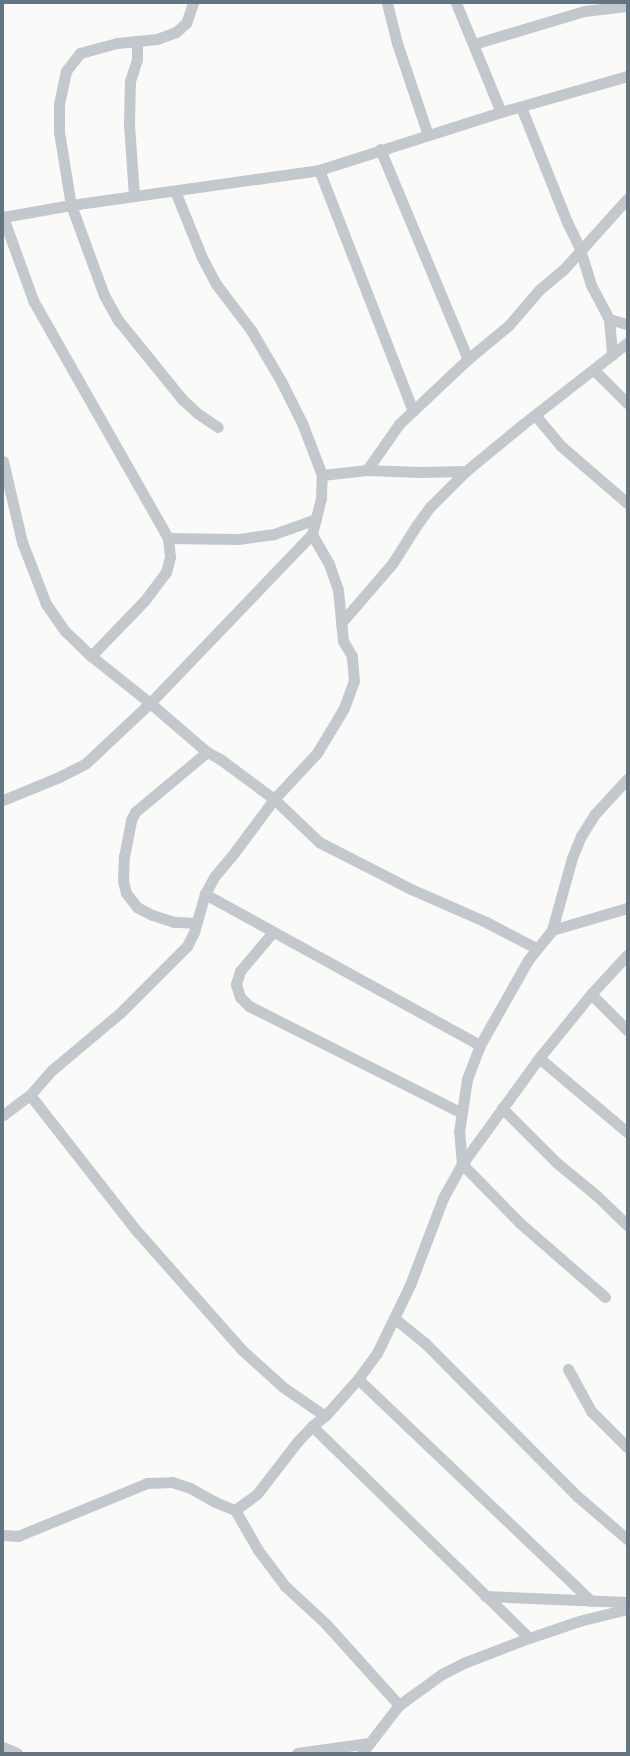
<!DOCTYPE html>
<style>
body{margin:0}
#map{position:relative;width:630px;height:1756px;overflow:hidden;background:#fafaf8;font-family:"Archivo Narrow",sans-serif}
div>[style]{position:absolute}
.minor>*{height:11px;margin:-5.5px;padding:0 5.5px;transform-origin:5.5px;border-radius:5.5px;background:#c3c8cc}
span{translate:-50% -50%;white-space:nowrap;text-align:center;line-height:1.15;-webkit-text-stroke:4px #fff;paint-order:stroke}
.frame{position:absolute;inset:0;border:4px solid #657683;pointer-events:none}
</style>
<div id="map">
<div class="minor">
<i style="left:193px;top:3px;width:21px;rotate:109deg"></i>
<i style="left:186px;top:23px;width:13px;rotate:138deg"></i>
<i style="left:176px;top:32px;width:20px;rotate:160deg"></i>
<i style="left:157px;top:39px;width:40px;rotate:174.3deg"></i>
<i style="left:117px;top:43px;width:38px;rotate:165deg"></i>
<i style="left:80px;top:53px;width:23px;rotate:128deg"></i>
<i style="left:66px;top:71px;width:34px;rotate:102deg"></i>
<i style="left:59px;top:104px;width:28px;rotate:90deg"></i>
<i style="left:59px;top:132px;width:74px;rotate:80.7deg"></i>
<i style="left:71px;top:205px;width:96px;rotate:69.9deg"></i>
<i style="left:104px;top:295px;width:29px;rotate:61deg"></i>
<i style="left:118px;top:320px;width:102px;rotate:51deg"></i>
<i style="left:182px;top:399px;width:21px;rotate:43deg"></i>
<i style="left:197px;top:413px;width:25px;rotate:34deg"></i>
<i style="left:387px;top:3px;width:41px;rotate:76deg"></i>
<i style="left:397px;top:43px;width:97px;rotate:71.4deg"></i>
<i style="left:456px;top:3px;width:118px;rotate:67.6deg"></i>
<i style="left:474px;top:44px;width:115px;rotate:-16.7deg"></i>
<i style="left:584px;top:11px;width:43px;rotate:-6.6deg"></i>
<i style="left:521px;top:107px;width:124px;rotate:68.2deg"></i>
<i style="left:567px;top:222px;width:30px;rotate:64deg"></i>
<i style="left:580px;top:249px;width:38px;rotate:73deg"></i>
<i style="left:591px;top:285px;width:38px;rotate:62deg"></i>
<i style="left:609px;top:319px;width:19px;rotate:16deg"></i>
<i style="left:380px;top:149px;width:228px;rotate:67.3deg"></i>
<i style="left:319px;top:170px;width:259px;rotate:68.7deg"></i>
<i style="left:134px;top:196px;width:72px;rotate:-94deg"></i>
<i style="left:129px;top:124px;width:43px;rotate:-88.7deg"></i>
<i style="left:130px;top:81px;width:22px;rotate:-72deg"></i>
<i style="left:137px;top:60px;width:19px;rotate:-90deg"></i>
<i style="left:609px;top:319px;width:36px;rotate:85deg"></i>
<i style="left:594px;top:370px;width:47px;rotate:45deg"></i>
<i style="left:535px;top:415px;width:40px;rotate:50deg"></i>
<i style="left:561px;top:446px;width:87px;rotate:40.8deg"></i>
<i style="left:3px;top:461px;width:83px;rotate:76.8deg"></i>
<i style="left:22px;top:542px;width:66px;rotate:68.8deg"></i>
<i style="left:46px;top:604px;width:33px;rotate:55deg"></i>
<i style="left:65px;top:631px;width:36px;rotate:44deg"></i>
<i style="left:91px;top:656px;width:75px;rotate:38.5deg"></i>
<i style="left:150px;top:703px;width:75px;rotate:40.7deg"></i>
<i style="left:207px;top:752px;width:15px;rotate:28deg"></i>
<i style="left:220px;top:759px;width:67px;rotate:36.5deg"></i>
<i style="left:274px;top:799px;width:62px;rotate:43.7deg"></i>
<i style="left:319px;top:842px;width:103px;rotate:27.1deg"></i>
<i style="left:411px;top:889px;width:82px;rotate:23.7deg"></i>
<i style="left:486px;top:922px;width:56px;rotate:27.5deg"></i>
<i style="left:367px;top:470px;width:56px;rotate:-55.2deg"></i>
<i style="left:399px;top:424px;width:95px;rotate:-43.3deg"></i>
<i style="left:468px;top:359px;width:53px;rotate:-39.7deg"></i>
<i style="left:509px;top:325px;width:46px;rotate:-49.4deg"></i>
<i style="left:539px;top:290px;width:31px;rotate:-40deg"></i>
<i style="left:563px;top:270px;width:96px;rotate:-48deg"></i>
<i style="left:322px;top:475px;width:45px;rotate:-6.3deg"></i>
<i style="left:367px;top:470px;width:52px;rotate:2.2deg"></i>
<i style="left:419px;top:472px;width:47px;rotate:-1.2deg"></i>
<i style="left:466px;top:471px;width:74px;rotate:-39.5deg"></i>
<i style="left:523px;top:424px;width:132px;rotate:-37.9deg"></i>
<i style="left:316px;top:519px;width:45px;rotate:160.3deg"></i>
<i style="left:274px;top:534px;width:37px;rotate:172deg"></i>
<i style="left:237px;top:539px;width:69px;rotate:-179.2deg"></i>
<i style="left:168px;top:538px;width:274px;rotate:-119.6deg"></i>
<i style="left:33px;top:300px;width:88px;rotate:-109.9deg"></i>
<i style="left:3px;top:217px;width:69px;rotate:-10deg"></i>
<i style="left:71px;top:205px;width:250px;rotate:-8deg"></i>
<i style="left:319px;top:170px;width:191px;rotate:-17.7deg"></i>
<i style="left:501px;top:112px;width:131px;rotate:-15.9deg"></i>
<i style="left:341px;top:623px;width:78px;rotate:-49.2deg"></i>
<i style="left:392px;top:564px;width:45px;rotate:-57.7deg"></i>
<i style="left:416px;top:526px;width:24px;rotate:-54deg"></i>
<i style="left:430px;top:507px;width:51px;rotate:-45deg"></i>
<i style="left:91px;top:656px;width:78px;rotate:-46deg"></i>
<i style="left:145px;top:600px;width:35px;rotate:-53deg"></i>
<i style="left:166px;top:572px;width:16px;rotate:-75deg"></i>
<i style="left:170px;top:557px;width:19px;rotate:-96deg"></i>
<i style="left:3px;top:800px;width:61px;rotate:-22.3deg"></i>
<i style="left:59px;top:777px;width:29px;rotate:-27deg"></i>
<i style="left:85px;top:764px;width:89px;rotate:-43.2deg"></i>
<i style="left:150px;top:703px;width:234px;rotate:-46.2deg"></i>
<i style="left:312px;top:534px;width:37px;rotate:-76deg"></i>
<i style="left:321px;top:498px;width:23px;rotate:-88deg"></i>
<i style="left:322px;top:475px;width:56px;rotate:-111deg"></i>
<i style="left:302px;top:423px;width:47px;rotate:-116.6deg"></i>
<i style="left:281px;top:381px;width:59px;rotate:-120.5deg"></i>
<i style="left:251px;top:330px;width:58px;rotate:-127.3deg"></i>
<i style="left:216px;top:284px;width:27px;rotate:-118deg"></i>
<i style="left:203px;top:260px;width:74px;rotate:-112.1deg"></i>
<i style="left:205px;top:894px;width:314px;rotate:28.8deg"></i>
<i style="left:196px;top:923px;width:22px;rotate:-177deg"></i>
<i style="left:174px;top:922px;width:23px;rotate:-162deg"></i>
<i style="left:152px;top:915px;width:17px;rotate:-152deg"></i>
<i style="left:137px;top:907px;width:18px;rotate:-128deg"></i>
<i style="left:126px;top:893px;width:12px;rotate:-104deg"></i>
<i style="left:123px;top:881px;width:24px;rotate:-88deg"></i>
<i style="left:124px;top:857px;width:38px;rotate:-79deg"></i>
<i style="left:131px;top:820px;width:9px;rotate:-63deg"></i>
<i style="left:135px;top:812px;width:94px;rotate:-39.8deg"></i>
<i style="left:552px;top:930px;width:78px;rotate:-16.3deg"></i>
<i style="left:273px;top:932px;width:51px;rotate:130.2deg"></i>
<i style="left:240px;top:971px;width:14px;rotate:107deg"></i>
<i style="left:236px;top:984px;width:14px;rotate:73deg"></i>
<i style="left:240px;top:997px;width:13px;rotate:45deg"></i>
<i style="left:249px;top:1006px;width:238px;rotate:26.7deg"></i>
<i style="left:591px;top:994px;width:51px;rotate:45deg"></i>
<i style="left:539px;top:1058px;width:115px;rotate:40.1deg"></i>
<i style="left:30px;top:1095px;width:170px;rotate:51.9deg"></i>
<i style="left:135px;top:1229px;width:162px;rotate:48.5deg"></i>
<i style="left:242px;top:1350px;width:55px;rotate:42.1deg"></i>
<i style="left:283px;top:1387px;width:51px;rotate:34.6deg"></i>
<i style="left:502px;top:1108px;width:78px;rotate:45deg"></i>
<i style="left:557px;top:1163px;width:52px;rotate:39.5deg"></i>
<i style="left:597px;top:1196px;width:42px;rotate:44deg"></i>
<i style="left:3px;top:1115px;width:34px;rotate:-37deg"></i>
<i style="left:30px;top:1095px;width:33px;rotate:-49deg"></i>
<i style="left:52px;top:1070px;width:90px;rotate:-40deg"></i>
<i style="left:121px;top:1012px;width:93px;rotate:-45deg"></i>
<i style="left:187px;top:946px;width:16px;rotate:-63deg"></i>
<i style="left:194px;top:932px;width:40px;rotate:-74deg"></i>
<i style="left:205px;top:894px;width:19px;rotate:-62deg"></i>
<i style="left:214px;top:877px;width:26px;rotate:-50deg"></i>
<i style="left:231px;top:857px;width:72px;rotate:-53.4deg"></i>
<i style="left:274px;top:799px;width:63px;rotate:-46.9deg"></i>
<i style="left:317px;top:753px;width:52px;rotate:-59deg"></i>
<i style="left:344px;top:708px;width:29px;rotate:-70deg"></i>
<i style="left:354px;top:681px;width:25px;rotate:-95deg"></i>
<i style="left:352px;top:656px;width:17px;rotate:-121deg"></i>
<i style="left:343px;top:641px;width:51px;rotate:-95.6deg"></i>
<i style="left:338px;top:590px;width:28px;rotate:-109deg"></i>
<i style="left:329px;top:564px;width:34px;rotate:-120deg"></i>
<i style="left:605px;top:1297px;width:113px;rotate:-139deg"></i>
<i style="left:520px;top:1223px;width:83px;rotate:-134.5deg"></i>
<i style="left:462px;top:1164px;width:32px;rotate:-95deg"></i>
<i style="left:459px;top:1132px;width:54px;rotate:-81.4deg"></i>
<i style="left:467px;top:1079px;width:36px;rotate:-69deg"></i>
<i style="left:480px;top:1045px;width:98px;rotate:-60.5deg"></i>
<i style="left:528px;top:960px;width:38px;rotate:-51deg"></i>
<i style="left:552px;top:930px;width:75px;rotate:-74.5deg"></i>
<i style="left:572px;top:858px;width:24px;rotate:-68deg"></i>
<i style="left:581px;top:836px;width:25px;rotate:-58deg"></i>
<i style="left:594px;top:815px;width:49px;rotate:-47.5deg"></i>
<i style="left:394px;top:1318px;width:38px;rotate:39deg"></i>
<i style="left:424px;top:1342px;width:217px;rotate:45.2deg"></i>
<i style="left:577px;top:1496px;width:66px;rotate:40.7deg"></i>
<i style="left:568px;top:1369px;width:48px;rotate:61.3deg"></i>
<i style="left:591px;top:1411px;width:51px;rotate:45deg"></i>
<i style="left:358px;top:1379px;width:322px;rotate:43.6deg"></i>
<i style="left:312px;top:1426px;width:303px;rotate:44.3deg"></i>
<i style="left:235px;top:1510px;width:27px;rotate:-36deg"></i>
<i style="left:257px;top:1494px;width:67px;rotate:-52.3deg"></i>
<i style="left:298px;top:1441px;width:21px;rotate:-47deg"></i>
<i style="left:312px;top:1426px;width:16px;rotate:-38deg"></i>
<i style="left:325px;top:1416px;width:50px;rotate:-48.3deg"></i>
<i style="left:358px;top:1379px;width:32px;rotate:-54deg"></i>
<i style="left:377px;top:1353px;width:76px;rotate:-64.1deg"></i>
<i style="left:410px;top:1285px;width:93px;rotate:-69.2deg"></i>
<i style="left:443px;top:1198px;width:39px;rotate:-61deg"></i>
<i style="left:462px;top:1164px;width:131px;rotate:-54deg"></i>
<i style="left:539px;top:1058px;width:82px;rotate:-50.9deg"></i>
<i style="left:591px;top:994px;width:53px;rotate:-47.3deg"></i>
<i style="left:3px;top:1535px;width:15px;rotate:4deg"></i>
<i style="left:18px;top:1536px;width:139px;rotate:-22.3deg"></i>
<i style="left:147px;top:1483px;width:25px;rotate:-2deg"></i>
<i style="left:172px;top:1482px;width:19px;rotate:18deg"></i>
<i style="left:190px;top:1488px;width:29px;rotate:29deg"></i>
<i style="left:215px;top:1502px;width:22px;rotate:22deg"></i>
<i style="left:235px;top:1510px;width:46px;rotate:60.1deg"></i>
<i style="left:258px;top:1550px;width:45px;rotate:53.1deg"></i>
<i style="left:285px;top:1586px;width:56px;rotate:42.8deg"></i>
<i style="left:326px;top:1624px;width:109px;rotate:48deg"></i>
<i style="left:485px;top:1596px;width:142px;rotate:2.4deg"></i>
<i style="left:3px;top:1747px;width:15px;rotate:23deg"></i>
<i style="left:297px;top:1753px;width:73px;rotate:-7.9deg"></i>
<i style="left:362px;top:1753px;width:61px;rotate:-52.4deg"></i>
<i style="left:399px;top:1705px;width:53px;rotate:-35.8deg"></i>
<i style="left:442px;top:1674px;width:27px;rotate:-27deg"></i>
<i style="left:466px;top:1662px;width:67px;rotate:-20.9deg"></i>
<i style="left:529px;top:1638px;width:53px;rotate:-18.8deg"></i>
<i style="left:579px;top:1621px;width:49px;rotate:-14deg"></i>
</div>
<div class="frame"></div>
</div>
